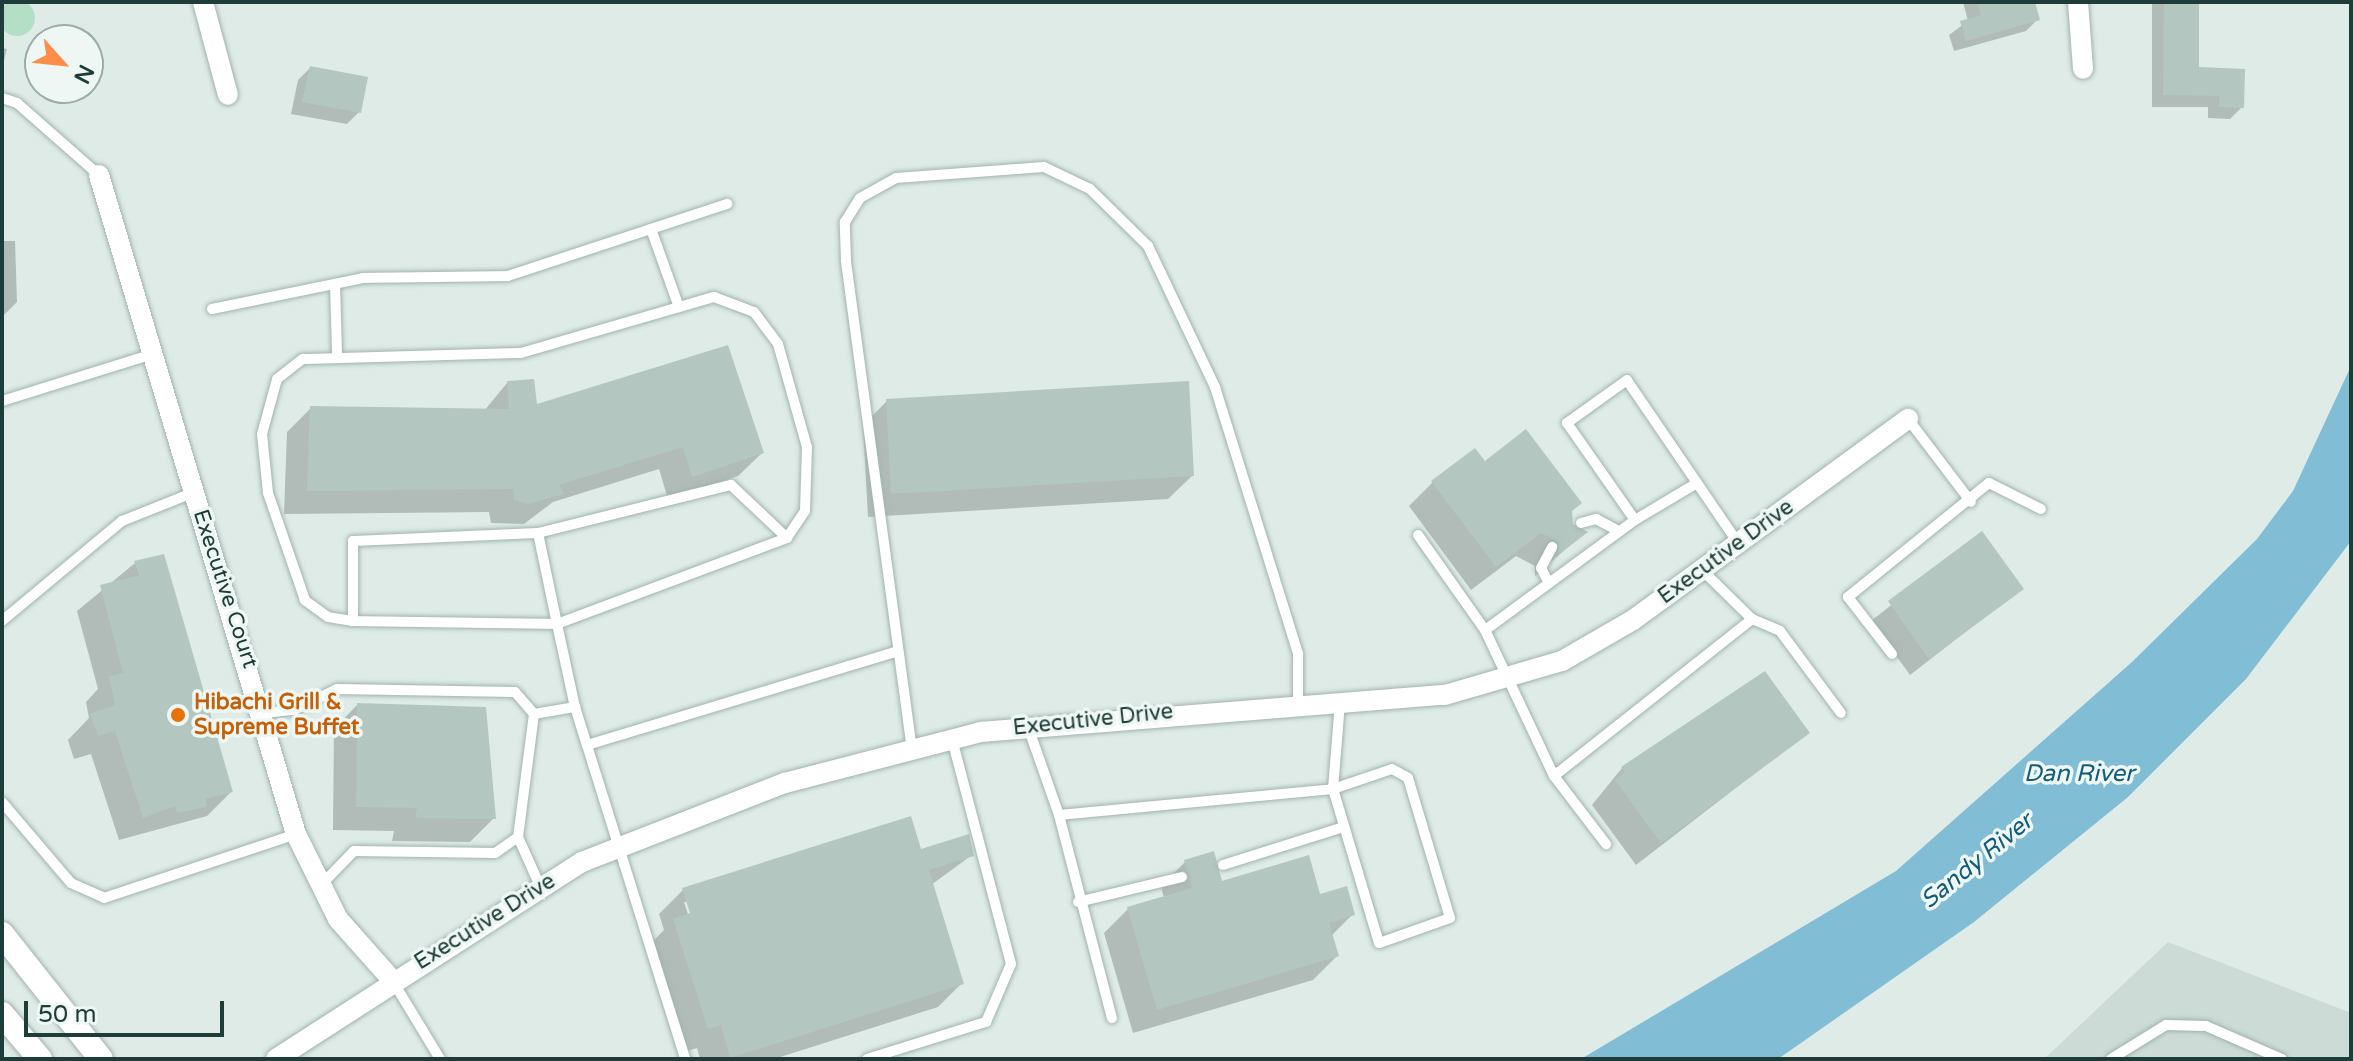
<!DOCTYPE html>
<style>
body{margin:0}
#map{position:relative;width:2353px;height:1061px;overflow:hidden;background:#deebe7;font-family:"Varela Round",sans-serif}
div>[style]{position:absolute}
.built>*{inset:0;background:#ccdbd6}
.green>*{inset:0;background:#b5dec6}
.round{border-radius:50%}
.water>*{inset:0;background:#81bdd5}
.shadow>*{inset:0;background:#0003}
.building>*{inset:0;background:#b3c6c0}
.roads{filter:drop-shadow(0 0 2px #a1b3af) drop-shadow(0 0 2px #a1b3af)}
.lane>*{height:10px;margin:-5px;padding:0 5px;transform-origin:5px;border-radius:5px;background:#fff}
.street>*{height:20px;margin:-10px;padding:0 10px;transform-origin:10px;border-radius:10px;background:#fff}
.secondary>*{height:24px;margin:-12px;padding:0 12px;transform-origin:12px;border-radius:12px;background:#fff}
.dots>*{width:22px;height:22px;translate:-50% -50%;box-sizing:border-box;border:4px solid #eef7f4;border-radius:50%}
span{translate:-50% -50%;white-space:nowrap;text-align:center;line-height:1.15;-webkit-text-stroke:7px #eef7f4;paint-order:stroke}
.street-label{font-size:22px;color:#1e3c38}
.food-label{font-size:22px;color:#c56008;font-weight:700}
.left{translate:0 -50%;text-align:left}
.water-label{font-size:24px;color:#145c7c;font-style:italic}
.frame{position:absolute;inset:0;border:4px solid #1e3c38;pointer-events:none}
.north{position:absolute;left:24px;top:24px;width:80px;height:80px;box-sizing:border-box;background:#eef7f4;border:2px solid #9baca9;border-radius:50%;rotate:117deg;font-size:22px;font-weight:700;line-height:32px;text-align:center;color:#1e3c38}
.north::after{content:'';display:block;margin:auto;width:28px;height:36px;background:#fd8e4a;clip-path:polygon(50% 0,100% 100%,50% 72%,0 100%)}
.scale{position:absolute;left:24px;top:1001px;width:200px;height:36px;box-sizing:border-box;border:4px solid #1e3c38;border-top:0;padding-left:10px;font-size:24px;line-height:28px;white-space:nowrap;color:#1e3c38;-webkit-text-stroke:6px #eef7f4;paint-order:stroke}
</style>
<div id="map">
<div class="built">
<i style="clip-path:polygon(2168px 942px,2351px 1013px,2351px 1059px,2044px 1059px)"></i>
</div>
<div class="green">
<i class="round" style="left:-1px;top:0;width:36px;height:36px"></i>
</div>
<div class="water">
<i style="clip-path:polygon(2351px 366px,2351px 541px,2246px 679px,2128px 797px,1974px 922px,1778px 1059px,1581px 1059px,1896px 871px,2132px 662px,2257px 539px,2293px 491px)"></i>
</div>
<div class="shadow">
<i style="clip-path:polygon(1963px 2px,2010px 2px,2038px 19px,2026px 31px,1954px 51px,1949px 35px,1968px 21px)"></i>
<i style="clip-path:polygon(2152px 2px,2197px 2px,2197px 69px,2242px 107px,2230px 119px,2208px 118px,2208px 107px,2152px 107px)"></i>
<i style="clip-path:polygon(2px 48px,7px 49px,2px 68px)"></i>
<i style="clip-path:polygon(310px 68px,359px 112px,347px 124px,291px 114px,298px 80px)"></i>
<i style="clip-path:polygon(2px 241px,15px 241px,17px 302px,2px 317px)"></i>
<i style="clip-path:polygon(507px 383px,535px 407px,762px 453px,738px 476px,668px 499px,659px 469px,553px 502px,524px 524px,491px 523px,489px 512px,284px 514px,287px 432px,311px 408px,484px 411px)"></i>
<i style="clip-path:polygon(887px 401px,1192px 476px,1168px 499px,868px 517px,863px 425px)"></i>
<i style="clip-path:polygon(1484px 463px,1570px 512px,1571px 526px,1584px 533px,1535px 576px,1535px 566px,1516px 556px,1471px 590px,1409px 506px,1433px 482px)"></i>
<i style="clip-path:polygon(1982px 534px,2022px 588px,1910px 675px,1871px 621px)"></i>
<i style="clip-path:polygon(135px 563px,231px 792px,207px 816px,119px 840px,91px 754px,74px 759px,68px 740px,89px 718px,86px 702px,98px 689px,77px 611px)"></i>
<i style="clip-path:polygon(357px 705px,494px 818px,470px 842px,392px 841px,394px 831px,333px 830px,334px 729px)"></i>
<i style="clip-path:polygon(1807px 733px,1636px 865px,1592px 805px,1622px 768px)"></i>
<i style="clip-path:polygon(evenodd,920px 851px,972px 855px,931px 885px,962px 983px,938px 1007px,774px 1059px,700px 1059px,697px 1048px,684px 1052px,650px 944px,664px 930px,659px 914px,683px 890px,920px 851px,684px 902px,688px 902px,694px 922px,691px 924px,684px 902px)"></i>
<i style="clip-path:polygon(1185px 862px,1221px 883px,1319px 896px,1353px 914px,1331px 936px,1337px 956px,1313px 980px,1133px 1033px,1104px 933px,1128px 909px,1164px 898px,1161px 886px)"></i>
</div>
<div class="building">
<i style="clip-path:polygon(1977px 2px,2035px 2px,2040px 20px,1966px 41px,1960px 21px,1981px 15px)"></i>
<i style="clip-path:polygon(2164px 4px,2199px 4px,2199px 67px,2245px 69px,2244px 108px,2219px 107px,2219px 96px,2163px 95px)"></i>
<i style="clip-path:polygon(310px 66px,368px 77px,361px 113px,302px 102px)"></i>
<i style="clip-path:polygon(728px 345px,764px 453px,692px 477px,683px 447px,559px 485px,564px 494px,528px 504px,514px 500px,513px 489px,307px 491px,310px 406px,509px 409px,507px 381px,534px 379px,537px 404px)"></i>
<i style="clip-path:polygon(1189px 381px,1194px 476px,891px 494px,886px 399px)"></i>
<i style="clip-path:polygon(1526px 429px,1582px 503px,1572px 511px,1573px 524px,1588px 532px,1558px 555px,1558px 542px,1541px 533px,1496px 567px,1431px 481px,1475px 448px,1485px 461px)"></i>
<i style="clip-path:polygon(1982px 531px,2024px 589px,1929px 659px,1888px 601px)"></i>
<i style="clip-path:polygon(164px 554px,233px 792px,206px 799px,206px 807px,177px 813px,175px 806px,143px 818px,115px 731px,98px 736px,90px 714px,115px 705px,109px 676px,123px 673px,100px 585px,140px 575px,134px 561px)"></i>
<i style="clip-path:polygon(1765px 671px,1810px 733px,1661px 843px,1615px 780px,1625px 772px,1621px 767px)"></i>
<i style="clip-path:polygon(357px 703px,486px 707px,496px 819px,415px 818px,417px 808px,356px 807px)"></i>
<i style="clip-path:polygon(911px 816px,921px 849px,969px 834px,974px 856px,929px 870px,964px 984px,730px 1058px,721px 1025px,708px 1029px,673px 919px,690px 913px,682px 888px)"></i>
<i style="clip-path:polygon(1214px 851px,1222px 881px,1309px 855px,1320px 894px,1347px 886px,1355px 915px,1329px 923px,1339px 956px,1157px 1010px,1127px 907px,1192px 888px,1184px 860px)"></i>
</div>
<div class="roads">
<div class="lane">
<i style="left:2px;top:98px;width:16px;rotate:18deg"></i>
<i style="left:17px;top:103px;width:109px;rotate:41.3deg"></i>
<i style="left:651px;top:229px;width:83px;rotate:70.3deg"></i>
<i style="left:335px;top:285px;width:68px;rotate:88.3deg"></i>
<i style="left:212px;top:309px;width:154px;rotate:-11.6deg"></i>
<i style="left:363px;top:278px;width:145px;rotate:-0.8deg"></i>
<i style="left:508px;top:276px;width:231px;rotate:-18.2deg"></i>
<i style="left:2px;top:401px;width:158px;rotate:-17.3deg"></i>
<i style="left:1908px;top:419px;width:104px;rotate:52.8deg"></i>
<i style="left:1635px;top:520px;width:72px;rotate:-30.8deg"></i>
<i style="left:1581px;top:523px;width:16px;rotate:-15deg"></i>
<i style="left:1596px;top:519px;width:26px;rotate:28deg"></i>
<i style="left:538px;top:533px;width:199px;rotate:-14deg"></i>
<i style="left:731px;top:485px;width:77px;rotate:43.4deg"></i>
<i style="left:1418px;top:535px;width:116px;rotate:54.8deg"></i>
<i style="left:1738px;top:543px;width:197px;rotate:-124.3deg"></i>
<i style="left:1627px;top:380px;width:74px;rotate:144.4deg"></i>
<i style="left:1567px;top:423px;width:118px;rotate:55deg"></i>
<i style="left:1635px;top:520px;width:186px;rotate:143.7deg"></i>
<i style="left:1485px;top:630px;width:161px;rotate:64.7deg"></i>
<i style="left:1554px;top:776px;width:253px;rotate:-38.4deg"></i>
<i style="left:1702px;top:570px;width:70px;rotate:44.4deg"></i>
<i style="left:1752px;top:619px;width:30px;rotate:23deg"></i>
<i style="left:1780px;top:631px;width:102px;rotate:53.4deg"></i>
<i style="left:1549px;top:583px;width:17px;rotate:-118deg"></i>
<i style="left:1541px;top:568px;width:24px;rotate:-62deg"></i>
<i style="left:2px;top:621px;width:156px;rotate:-39.8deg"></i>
<i style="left:122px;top:521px;width:79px;rotate:-21.7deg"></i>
<i style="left:353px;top:621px;width:25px;rotate:-171deg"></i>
<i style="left:328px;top:617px;width:29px;rotate:-144deg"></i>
<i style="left:305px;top:600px;width:113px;rotate:-109.1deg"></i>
<i style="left:268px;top:493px;width:59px;rotate:-95.8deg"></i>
<i style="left:262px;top:434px;width:57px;rotate:-74.7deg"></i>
<i style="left:277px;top:379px;width:33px;rotate:-38deg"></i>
<i style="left:303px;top:359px;width:218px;rotate:-1.6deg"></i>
<i style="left:521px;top:353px;width:201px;rotate:-16.2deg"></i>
<i style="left:714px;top:297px;width:43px;rotate:20.6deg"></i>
<i style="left:754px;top:312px;width:40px;rotate:53deg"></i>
<i style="left:778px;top:344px;width:107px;rotate:74.3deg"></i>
<i style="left:807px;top:447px;width:64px;rotate:91.8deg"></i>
<i style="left:805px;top:511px;width:32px;rotate:124deg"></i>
<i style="left:787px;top:538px;width:246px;rotate:159.5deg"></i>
<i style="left:557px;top:624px;width:204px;rotate:-179.2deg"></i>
<i style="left:353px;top:621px;width:80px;rotate:-90deg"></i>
<i style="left:353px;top:541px;width:185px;rotate:-2.5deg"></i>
<i style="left:538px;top:533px;width:93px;rotate:78.2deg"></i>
<i style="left:557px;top:624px;width:85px;rotate:77.8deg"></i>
<i style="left:575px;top:707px;width:369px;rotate:72.6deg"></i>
<i style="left:1892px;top:654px;width:72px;rotate:-127.7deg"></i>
<i style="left:1848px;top:597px;width:181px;rotate:-39deg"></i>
<i style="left:1989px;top:483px;width:58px;rotate:26.6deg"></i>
<i style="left:264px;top:713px;width:30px;rotate:-6deg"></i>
<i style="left:294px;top:710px;width:48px;rotate:-26deg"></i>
<i style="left:337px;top:689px;width:178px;rotate:1deg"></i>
<i style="left:515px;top:692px;width:29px;rotate:49deg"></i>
<i style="left:534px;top:714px;width:124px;rotate:97.4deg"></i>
<i style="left:518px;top:837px;width:28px;rotate:145deg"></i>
<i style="left:495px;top:853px;width:141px;rotate:-179.2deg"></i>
<i style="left:354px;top:851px;width:47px;rotate:134.1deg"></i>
<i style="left:534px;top:714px;width:42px;rotate:-9.7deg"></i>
<i style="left:1028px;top:727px;width:93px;rotate:70.6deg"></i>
<i style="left:1059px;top:815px;width:210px;rotate:75.4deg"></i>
<i style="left:587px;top:745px;width:325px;rotate:-16.8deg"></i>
<i style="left:912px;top:750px;width:494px;rotate:-97.7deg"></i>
<i style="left:846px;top:260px;width:38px;rotate:-92deg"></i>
<i style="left:845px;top:222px;width:28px;rotate:-58deg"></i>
<i style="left:860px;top:198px;width:41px;rotate:-29.1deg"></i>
<i style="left:896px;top:178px;width:148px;rotate:-4.3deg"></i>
<i style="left:1044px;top:167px;width:51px;rotate:25.6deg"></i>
<i style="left:1090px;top:189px;width:81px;rotate:44.5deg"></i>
<i style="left:1148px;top:246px;width:156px;rotate:64.6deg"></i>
<i style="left:1215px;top:387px;width:280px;rotate:72.7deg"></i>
<i style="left:1298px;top:654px;width:50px;rotate:90deg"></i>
<i style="left:1554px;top:776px;width:86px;rotate:52.6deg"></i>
<i style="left:2px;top:802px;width:106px;rotate:49.6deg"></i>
<i style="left:71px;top:883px;width:36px;rotate:24deg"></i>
<i style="left:104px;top:898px;width:202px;rotate:-18.4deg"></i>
<i style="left:1059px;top:815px;width:275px;rotate:-5.4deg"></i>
<i style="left:1333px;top:789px;width:62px;rotate:-18.7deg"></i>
<i style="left:1392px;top:769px;width:18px;rotate:29deg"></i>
<i style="left:1408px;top:778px;width:146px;rotate:73.3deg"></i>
<i style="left:1450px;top:918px;width:75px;rotate:160.6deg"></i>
<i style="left:1379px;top:943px;width:161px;rotate:-106.6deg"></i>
<i style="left:1333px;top:789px;width:87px;rotate:-85.4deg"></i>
<i style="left:518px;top:837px;width:54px;rotate:65.8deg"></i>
<i style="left:1223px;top:865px;width:123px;rotate:-17.5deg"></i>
<i style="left:1078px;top:902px;width:107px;rotate:-13.5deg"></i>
<i style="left:394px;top:983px;width:89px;rotate:58.8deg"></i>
<i style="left:867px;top:1059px;width:125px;rotate:-17.3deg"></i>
<i style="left:986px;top:1022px;width:63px;rotate:-66.7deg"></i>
<i style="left:1011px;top:964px;width:233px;rotate:-104.7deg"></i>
<i style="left:2111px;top:1059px;width:65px;rotate:-31.7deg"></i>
<i style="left:2166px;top:1025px;width:40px;rotate:1.4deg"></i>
<i style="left:2206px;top:1026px;width:83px;rotate:23.5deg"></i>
</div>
<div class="street">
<i style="left:203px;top:2px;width:96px;rotate:75deg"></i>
<i style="left:2078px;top:2px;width:67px;rotate:85.7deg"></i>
<i style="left:99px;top:175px;width:688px;rotate:73.36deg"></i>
<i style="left:296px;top:834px;width:95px;rotate:63.7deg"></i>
<i style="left:338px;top:919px;width:83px;rotate:48.4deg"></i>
<i style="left:276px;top:1059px;width:364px;rotate:-32.8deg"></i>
<i style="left:582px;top:862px;width:218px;rotate:-21.3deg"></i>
<i style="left:785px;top:783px;width:203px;rotate:-14.6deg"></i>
<i style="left:981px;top:732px;width:465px;rotate:-4.6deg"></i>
<i style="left:1445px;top:695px;width:122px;rotate:-16.2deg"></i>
<i style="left:1562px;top:661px;width:82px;rotate:-30deg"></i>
<i style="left:1633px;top:620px;width:341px;rotate:-36.2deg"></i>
</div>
<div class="secondary">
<i style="left:2px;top:934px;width:159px;rotate:51.6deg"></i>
<i style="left:2px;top:1014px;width:59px;rotate:49.8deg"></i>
</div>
</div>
<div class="dots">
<i style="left:178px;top:715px;background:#e8710a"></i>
</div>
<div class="street-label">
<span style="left:1726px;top:552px;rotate:-36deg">Executive Drive</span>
<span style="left:225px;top:589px;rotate:72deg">Executive Court</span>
<span style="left:1093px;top:720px;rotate:-6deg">Executive Drive</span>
<span style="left:485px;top:922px;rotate:-32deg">Executive Drive</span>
</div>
<div class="food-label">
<span class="left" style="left:194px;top:715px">Hibachi Grill &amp;<br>Supreme Buffet</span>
</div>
<div class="water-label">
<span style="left:2079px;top:774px">Dan River</span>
<span style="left:1977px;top:861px;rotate:-39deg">Sandy River</span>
</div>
<div class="frame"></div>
<div class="north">N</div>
<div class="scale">50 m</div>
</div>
